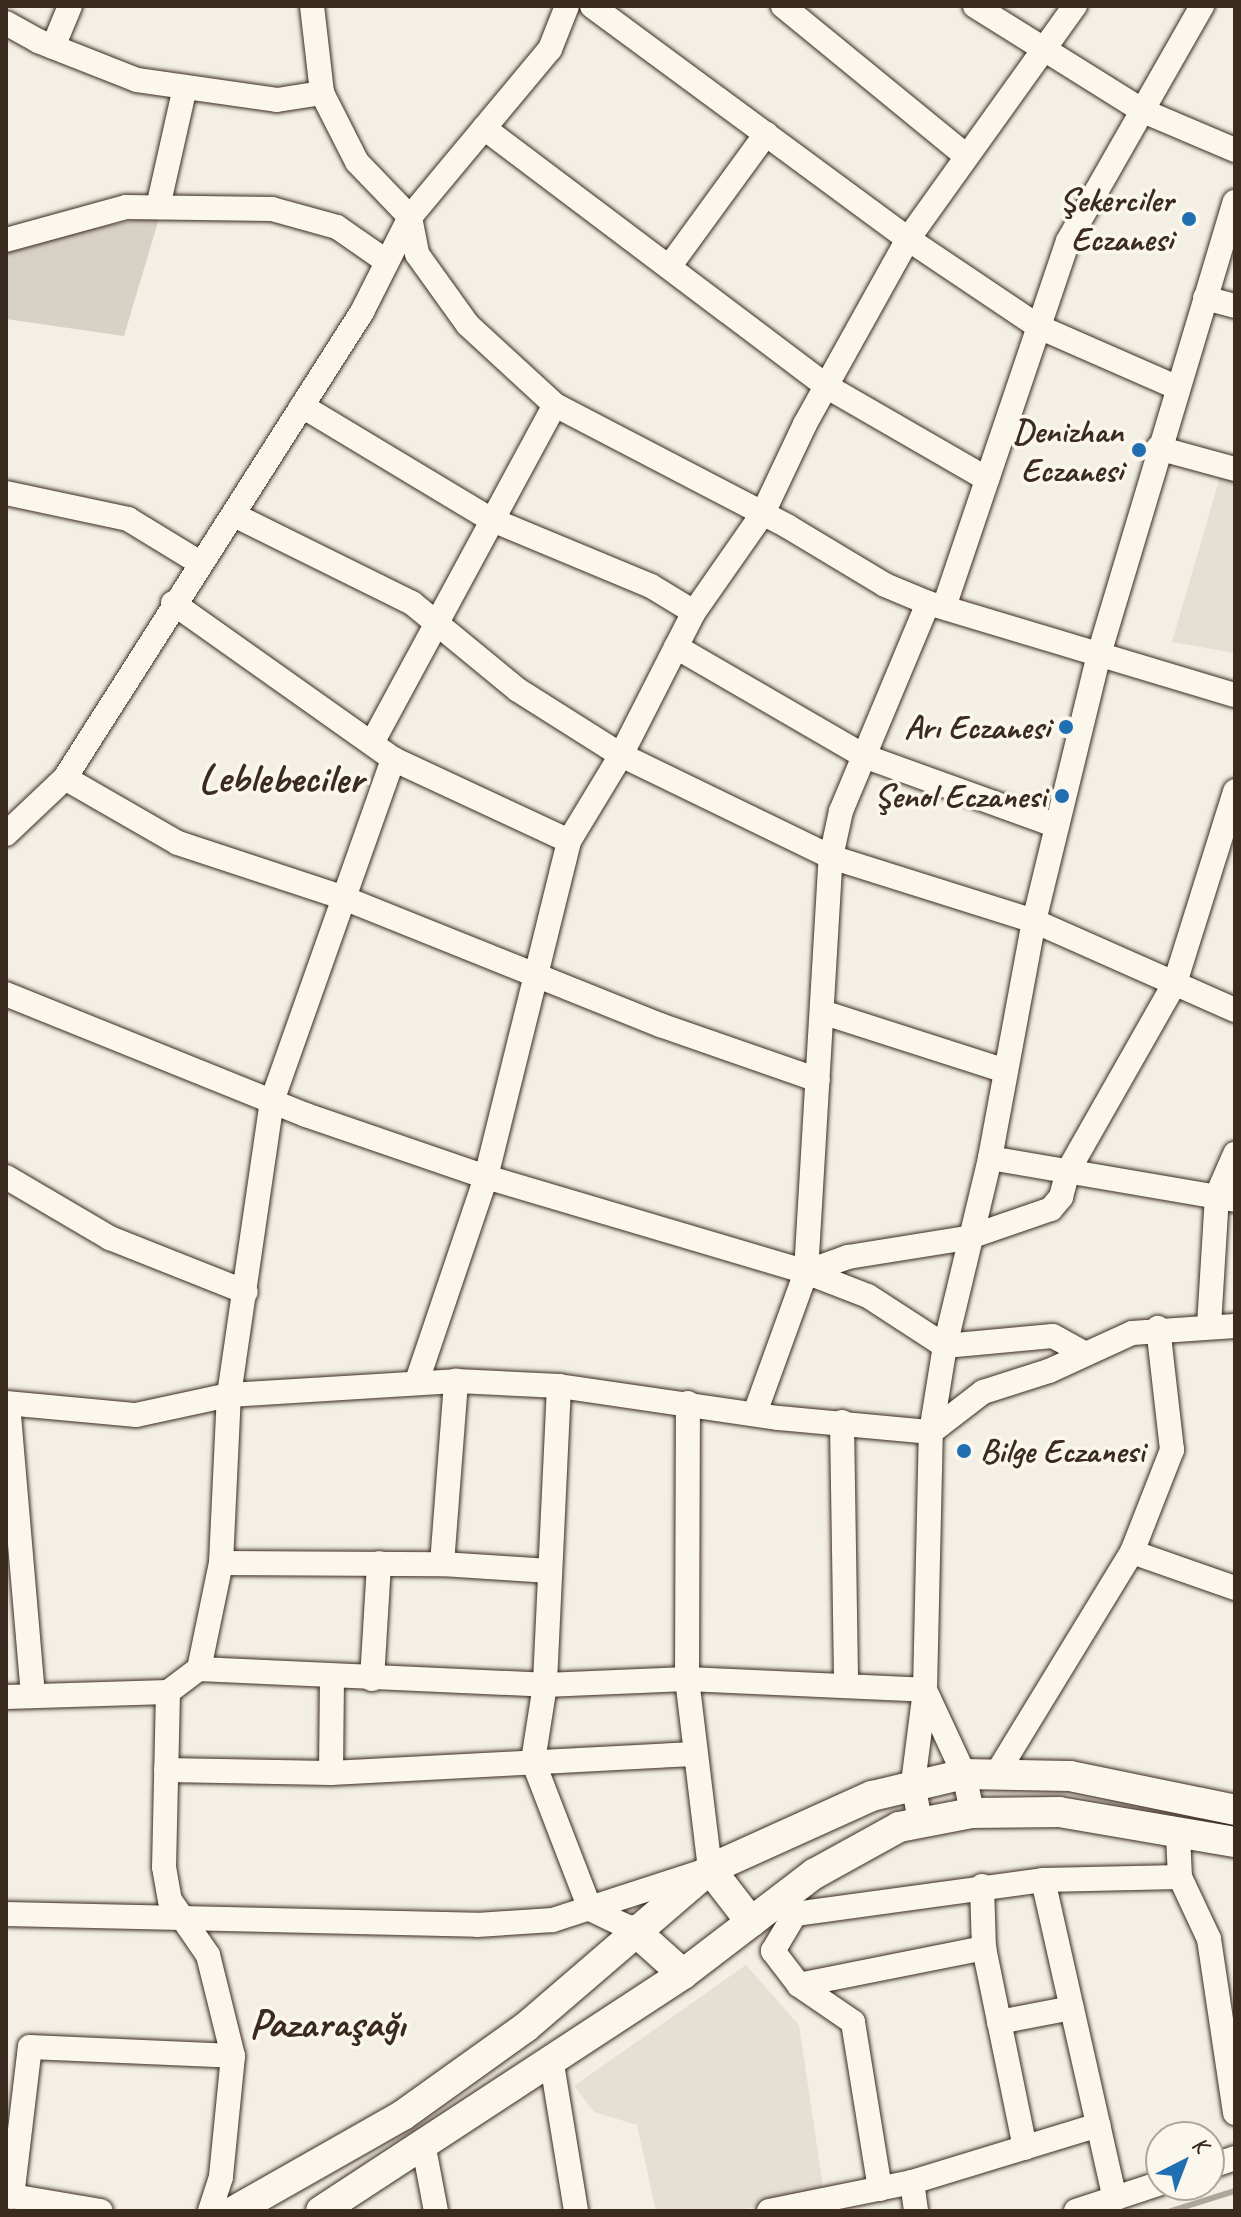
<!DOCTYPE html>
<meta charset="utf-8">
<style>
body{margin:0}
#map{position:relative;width:1241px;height:2217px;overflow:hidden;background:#f3efe4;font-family:Caveat,sans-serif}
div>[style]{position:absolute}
.built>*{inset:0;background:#e5dfd4}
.green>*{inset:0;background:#d8d1c6}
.stream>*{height:6px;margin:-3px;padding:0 3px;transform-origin:3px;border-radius:3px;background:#afa69a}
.roads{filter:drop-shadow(0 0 2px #3b2a1e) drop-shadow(0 0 2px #3b2a1e)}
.minor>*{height:24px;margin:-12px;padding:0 12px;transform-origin:12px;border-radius:12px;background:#fbf7ec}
.major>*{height:30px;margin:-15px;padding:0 15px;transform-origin:15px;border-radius:15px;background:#fbf7ec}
.dots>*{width:22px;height:22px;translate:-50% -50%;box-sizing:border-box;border:4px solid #fbf7ec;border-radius:50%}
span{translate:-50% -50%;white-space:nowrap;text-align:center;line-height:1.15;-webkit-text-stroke:7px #fbf7ec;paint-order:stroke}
.poi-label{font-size:34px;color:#3b2a1e;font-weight:700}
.right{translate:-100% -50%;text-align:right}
.left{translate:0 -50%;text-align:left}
.district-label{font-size:42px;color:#3b2a1e;font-weight:700}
.frame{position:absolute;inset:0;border:8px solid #3b2a1e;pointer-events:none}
.north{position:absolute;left:1145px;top:2121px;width:80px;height:80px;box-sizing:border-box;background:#fbf7ec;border:2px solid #aea59a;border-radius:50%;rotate:42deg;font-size:22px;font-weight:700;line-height:32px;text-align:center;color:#3b2a1e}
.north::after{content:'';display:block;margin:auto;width:28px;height:36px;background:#1f6fb2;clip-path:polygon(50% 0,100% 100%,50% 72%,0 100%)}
</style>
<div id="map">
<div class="built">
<i style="clip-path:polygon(1220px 477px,1235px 481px,1235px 653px,1172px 642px)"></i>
<i style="clip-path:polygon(746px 1965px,799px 2025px,824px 2193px,735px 2211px,656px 2211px,637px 2125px,594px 2112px,574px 2086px)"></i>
</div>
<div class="green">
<i style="clip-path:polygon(160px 215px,124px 336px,6px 319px,6px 247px)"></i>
</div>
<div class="stream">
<i style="left:1171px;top:2211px;width:67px;rotate:-17.4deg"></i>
</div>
<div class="roads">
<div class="minor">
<i style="left:312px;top:6px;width:88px;rotate:83.4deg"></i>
<i style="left:322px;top:93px;width:77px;rotate:63.1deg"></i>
<i style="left:357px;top:162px;width:76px;rotate:46.1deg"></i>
<i style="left:410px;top:217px;width:38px;rotate:79deg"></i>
<i style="left:417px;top:254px;width:87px;rotate:54.3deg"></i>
<i style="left:468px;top:325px;width:118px;rotate:42.6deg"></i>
<i style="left:555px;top:405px;width:262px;rotate:27.5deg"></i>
<i style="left:787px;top:526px;width:114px;rotate:31deg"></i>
<i style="left:885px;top:585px;width:47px;rotate:22.7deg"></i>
<i style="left:928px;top:603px;width:320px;rotate:16.7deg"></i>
<i style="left:592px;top:6px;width:393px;rotate:36.4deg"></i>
<i style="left:908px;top:239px;width:158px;rotate:33.9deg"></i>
<i style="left:1039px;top:327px;width:152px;rotate:23.7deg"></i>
<i style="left:783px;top:6px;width:237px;rotate:39.3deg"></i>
<i style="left:975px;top:6px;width:198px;rotate:32deg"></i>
<i style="left:1143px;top:111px;width:100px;rotate:23deg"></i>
<i style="left:6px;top:23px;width:37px;rotate:29deg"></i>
<i style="left:38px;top:41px;width:106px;rotate:21.5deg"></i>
<i style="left:137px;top:80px;width:141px;rotate:8.1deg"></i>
<i style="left:277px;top:100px;width:46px;rotate:-8.8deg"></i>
<i style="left:53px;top:47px;width:44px;rotate:-67.5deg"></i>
<i style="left:484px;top:128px;width:428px;rotate:37deg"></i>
<i style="left:826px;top:386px;width:186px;rotate:30deg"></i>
<i style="left:158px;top:207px;width:123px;rotate:-77.3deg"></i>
<i style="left:6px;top:240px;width:124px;rotate:-15.4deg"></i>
<i style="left:126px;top:207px;width:146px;rotate:0.8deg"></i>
<i style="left:272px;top:209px;width:67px;rotate:15.5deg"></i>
<i style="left:337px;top:227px;width:60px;rotate:34.8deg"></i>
<i style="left:669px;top:267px;width:165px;rotate:-53.9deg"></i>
<i style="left:1205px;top:298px;width:31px;rotate:15deg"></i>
<i style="left:302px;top:406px;width:219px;rotate:31deg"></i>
<i style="left:490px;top:519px;width:174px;rotate:22.6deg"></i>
<i style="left:651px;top:586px;width:50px;rotate:31.2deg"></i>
<i style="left:1158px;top:448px;width:80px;rotate:15.3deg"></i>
<i style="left:6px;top:493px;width:125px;rotate:12deg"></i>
<i style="left:128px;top:519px;width:84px;rotate:31.4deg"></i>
<i style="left:234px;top:515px;width:199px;rotate:26.3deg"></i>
<i style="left:412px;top:603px;width:137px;rotate:39.4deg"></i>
<i style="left:518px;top:690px;width:122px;rotate:32.3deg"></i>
<i style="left:621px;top:755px;width:233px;rotate:25.9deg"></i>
<i style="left:831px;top:857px;width:213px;rotate:17.5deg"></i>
<i style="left:1034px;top:921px;width:220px;rotate:23.9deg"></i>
<i style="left:173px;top:603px;width:270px;rotate:35.3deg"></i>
<i style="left:393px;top:759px;width:194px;rotate:25deg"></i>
<i style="left:944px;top:607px;width:386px;rotate:-71.3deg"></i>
<i style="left:1068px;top:241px;width:271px;rotate:-60.3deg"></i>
<i style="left:676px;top:647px;width:217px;rotate:30.1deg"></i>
<i style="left:864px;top:756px;width:205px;rotate:19.9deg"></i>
<i style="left:372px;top:743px;width:384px;rotate:-61.6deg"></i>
<i style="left:65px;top:778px;width:130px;rotate:29.9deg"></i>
<i style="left:178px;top:843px;width:175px;rotate:18.3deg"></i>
<i style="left:344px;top:898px;width:341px;rotate:21.9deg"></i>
<i style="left:660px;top:1025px;width:167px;rotate:19.2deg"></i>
<i style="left:6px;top:834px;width:81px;rotate:-43.5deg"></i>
<i style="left:65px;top:778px;width:553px;rotate:-57.49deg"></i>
<i style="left:362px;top:312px;width:106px;rotate:-63.2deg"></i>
<i style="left:410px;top:217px;width:219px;rotate:-50.2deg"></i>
<i style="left:550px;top:49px;width:46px;rotate:-68.4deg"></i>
<i style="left:6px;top:994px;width:323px;rotate:22deg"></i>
<i style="left:306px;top:1115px;width:190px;rotate:19deg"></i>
<i style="left:486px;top:1177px;width:334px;rotate:16.5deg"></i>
<i style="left:806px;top:1272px;width:66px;rotate:21.2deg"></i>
<i style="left:868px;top:1296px;width:92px;rotate:33deg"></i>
<i style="left:945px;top:1346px;width:108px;rotate:-5.3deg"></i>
<i style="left:1053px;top:1336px;width:33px;rotate:29deg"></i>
<i style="left:822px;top:1012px;width:193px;rotate:17.8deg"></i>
<i style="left:990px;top:1158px;width:249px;rotate:9.7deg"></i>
<i style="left:6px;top:1177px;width:121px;rotate:30.4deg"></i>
<i style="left:110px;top:1238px;width:146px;rotate:21.7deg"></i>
<i style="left:806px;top:1272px;width:45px;rotate:-19.7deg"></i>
<i style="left:848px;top:1257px;width:121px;rotate:-9.1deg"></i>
<i style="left:967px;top:1238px;width:89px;rotate:-19deg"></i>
<i style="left:1051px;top:1209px;width:16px;rotate:-50deg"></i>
<i style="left:1061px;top:1197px;width:27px;rotate:-75deg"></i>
<i style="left:1068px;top:1171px;width:216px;rotate:-60.4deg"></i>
<i style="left:1175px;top:983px;width:201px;rotate:-72.6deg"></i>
<i style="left:1209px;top:1326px;width:131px;rotate:-86.5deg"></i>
<i style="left:1217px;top:1195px;width:45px;rotate:-66.3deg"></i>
<i style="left:417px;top:1381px;width:215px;rotate:-71.3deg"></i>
<i style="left:486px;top:1177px;width:346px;rotate:-76.1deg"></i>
<i style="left:569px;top:841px;width:100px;rotate:-58.8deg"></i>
<i style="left:621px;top:755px;width:161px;rotate:-63deg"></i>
<i style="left:694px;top:612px;width:121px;rotate:-55.1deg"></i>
<i style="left:763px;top:513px;width:98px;rotate:-64.7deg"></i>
<i style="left:805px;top:424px;width:212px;rotate:-60.9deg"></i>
<i style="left:908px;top:239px;width:287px;rotate:-54.4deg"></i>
<i style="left:559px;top:1386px;width:299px;rotate:92.7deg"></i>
<i style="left:545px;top:1685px;width:77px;rotate:99deg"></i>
<i style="left:533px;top:1761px;width:159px;rotate:68.9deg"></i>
<i style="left:590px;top:1909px;width:49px;rotate:25.5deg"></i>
<i style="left:6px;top:1403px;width:131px;rotate:5.3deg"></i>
<i style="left:136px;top:1415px;width:95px;rotate:-12.1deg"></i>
<i style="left:229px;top:1395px;width:227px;rotate:-3.5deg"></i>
<i style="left:456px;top:1381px;width:103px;rotate:2.8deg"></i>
<i style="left:559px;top:1386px;width:222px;rotate:8.3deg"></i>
<i style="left:779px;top:1418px;width:153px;rotate:5.3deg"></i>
<i style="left:931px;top:1432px;width:66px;rotate:-37.6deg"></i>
<i style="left:983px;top:1392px;width:69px;rotate:-17.7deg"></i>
<i style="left:1049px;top:1371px;width:91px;rotate:-24.6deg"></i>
<i style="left:1132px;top:1333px;width:103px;rotate:-3.9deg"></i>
<i style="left:8px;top:1404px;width:293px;rotate:85.1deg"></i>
<i style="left:755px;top:1413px;width:150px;rotate:-70.1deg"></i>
<i style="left:806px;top:1272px;width:416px;rotate:-86.6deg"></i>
<i style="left:831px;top:857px;width:47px;rotate:-77.7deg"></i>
<i style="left:841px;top:811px;width:225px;rotate:-67.3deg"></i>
<i style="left:842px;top:1422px;width:261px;rotate:89.1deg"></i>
<i style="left:1132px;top:1552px;width:109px;rotate:19.3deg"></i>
<i style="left:221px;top:1563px;width:221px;rotate:0.3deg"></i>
<i style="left:442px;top:1564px;width:108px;rotate:3.7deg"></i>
<i style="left:442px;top:1564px;width:184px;rotate:-85.6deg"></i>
<i style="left:199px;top:1669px;width:108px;rotate:-78.3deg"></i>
<i style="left:221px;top:1563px;width:168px;rotate:-87.3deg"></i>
<i style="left:229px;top:1395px;width:297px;rotate:-81.7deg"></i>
<i style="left:272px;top:1101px;width:363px;rotate:-70.5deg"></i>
<i style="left:372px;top:1679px;width:116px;rotate:-86.5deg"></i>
<i style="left:168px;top:1692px;width:175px;rotate:91.3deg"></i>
<i style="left:164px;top:1867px;width:34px;rotate:80deg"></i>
<i style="left:170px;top:1900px;width:67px;rotate:55.4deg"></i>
<i style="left:208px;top:1955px;width:104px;rotate:76.1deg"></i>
<i style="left:233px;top:2056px;width:122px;rotate:95.7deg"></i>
<i style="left:221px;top:2177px;width:36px;rotate:108deg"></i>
<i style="left:6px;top:1697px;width:162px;rotate:-1.8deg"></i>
<i style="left:168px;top:1692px;width:39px;rotate:-37deg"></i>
<i style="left:199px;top:1669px;width:346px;rotate:2.6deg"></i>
<i style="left:545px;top:1685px;width:142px;rotate:-2.4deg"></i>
<i style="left:687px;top:1679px;width:238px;rotate:2.6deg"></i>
<i style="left:925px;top:1690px;width:258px;rotate:-88.7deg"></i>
<i style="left:931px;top:1432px;width:87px;rotate:-80.8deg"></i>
<i style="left:945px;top:1346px;width:193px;rotate:-76.5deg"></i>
<i style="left:990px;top:1158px;width:241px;rotate:-79.5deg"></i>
<i style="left:1034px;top:921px;width:275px;rotate:-76.3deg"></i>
<i style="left:1099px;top:654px;width:472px;rotate:-73.3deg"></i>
<i style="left:166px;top:1770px;width:165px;rotate:1deg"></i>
<i style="left:331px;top:1773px;width:364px;rotate:-3deg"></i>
<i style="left:331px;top:1773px;width:95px;rotate:-89.4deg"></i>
<i style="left:997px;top:1773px;width:259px;rotate:-58.6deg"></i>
<i style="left:1132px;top:1552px;width:110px;rotate:-68.6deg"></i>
<i style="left:1172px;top:1450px;width:123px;rotate:-96.5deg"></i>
<i style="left:920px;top:1822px;width:40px;rotate:-100deg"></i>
<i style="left:913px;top:1783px;width:94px;rotate:-82.6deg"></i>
<i style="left:925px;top:1690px;width:93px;rotate:65.1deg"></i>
<i style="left:964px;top:1774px;width:40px;rotate:78deg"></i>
<i style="left:1178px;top:1835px;width:42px;rotate:87.3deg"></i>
<i style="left:1180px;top:1877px;width:68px;rotate:64.9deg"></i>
<i style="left:1209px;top:1939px;width:176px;rotate:81.5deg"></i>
<i style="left:1043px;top:1880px;width:327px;rotate:77.3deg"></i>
<i style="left:982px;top:1886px;width:62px;rotate:88.2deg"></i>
<i style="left:984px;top:1948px;width:204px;rotate:78.4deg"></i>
<i style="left:6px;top:1914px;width:471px;rotate:1.3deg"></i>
<i style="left:477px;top:1925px;width:76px;rotate:-3.8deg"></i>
<i style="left:553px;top:1920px;width:165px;rotate:-18deg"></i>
<i style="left:710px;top:1869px;width:191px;rotate:-96.9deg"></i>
<i style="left:687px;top:1679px;width:276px;rotate:-89.8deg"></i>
<i style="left:799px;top:1985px;width:189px;rotate:-11.3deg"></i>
<i style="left:999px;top:2022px;width:74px;rotate:-10.9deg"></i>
<i style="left:551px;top:2058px;width:155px;rotate:80.7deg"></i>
<i style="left:423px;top:2143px;width:69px;rotate:79.2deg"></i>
<i style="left:1209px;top:2167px;width:28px;rotate:-19deg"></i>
<i style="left:912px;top:2182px;width:29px;rotate:82deg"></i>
<i style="left:880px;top:2189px;width:169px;rotate:-99.2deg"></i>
<i style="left:853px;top:2022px;width:65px;rotate:-145.6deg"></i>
<i style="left:799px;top:1985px;width:43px;rotate:-127.4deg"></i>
<i style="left:773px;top:1951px;width:43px;rotate:-59.3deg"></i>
<i style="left:795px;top:1914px;width:250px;rotate:-7.8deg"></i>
<i style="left:1043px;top:1880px;width:137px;rotate:-1.3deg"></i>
<i style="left:6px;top:2195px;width:96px;rotate:9.6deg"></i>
<i style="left:12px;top:2197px;width:151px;rotate:-83.2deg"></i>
<i style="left:30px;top:2047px;width:203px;rotate:2.5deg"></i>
<i style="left:769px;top:2211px;width:146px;rotate:-11.5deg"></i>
<i style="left:912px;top:2182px;width:195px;rotate:-17deg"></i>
<i style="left:1076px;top:2211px;width:89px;rotate:-18.2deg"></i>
</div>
<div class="major">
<i style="left:710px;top:1869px;width:67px;rotate:52.3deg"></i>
<i style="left:634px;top:1930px;width:66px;rotate:41.9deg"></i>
<i style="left:234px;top:2211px;width:194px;rotate:-29.6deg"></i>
<i style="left:403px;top:2115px;width:151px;rotate:-35.6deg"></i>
<i style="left:526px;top:2027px;width:243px;rotate:-40.7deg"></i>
<i style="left:710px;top:1869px;width:178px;rotate:-24.3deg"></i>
<i style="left:872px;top:1796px;width:95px;rotate:-13.4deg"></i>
<i style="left:964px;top:1774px;width:106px;rotate:1.1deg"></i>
<i style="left:1070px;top:1776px;width:168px;rotate:11.6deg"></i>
<i style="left:321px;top:2211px;width:433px;rotate:-33.2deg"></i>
<i style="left:683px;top:1974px;width:165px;rotate:-37.4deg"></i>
<i style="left:814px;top:1874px;width:97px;rotate:-28.9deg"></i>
<i style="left:899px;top:1827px;width:74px;rotate:-10.9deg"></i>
<i style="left:972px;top:1813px;width:87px;rotate:-0.7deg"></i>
<i style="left:1059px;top:1812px;width:179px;rotate:9.7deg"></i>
</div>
</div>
<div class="dots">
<i style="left:1189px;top:219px;background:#1f6fb2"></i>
<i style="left:1139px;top:450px;background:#1f6fb2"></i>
<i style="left:1066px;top:727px;background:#1f6fb2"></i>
<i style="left:1062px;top:796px;background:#1f6fb2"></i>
<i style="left:964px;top:1451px;background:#1f6fb2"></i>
</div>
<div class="poi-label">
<span class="right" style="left:1173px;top:219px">Şekerciler<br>Eczanesi</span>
<span class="right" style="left:1123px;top:450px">Denizhan<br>Eczanesi</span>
<span class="right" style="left:1050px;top:727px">Arı Eczanesi</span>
<span class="right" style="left:1046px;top:796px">Şenol Eczanesi</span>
<span class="left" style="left:980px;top:1451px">Bilge Eczanesi</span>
</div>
<div class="district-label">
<span style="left:281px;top:779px">Leblebeciler</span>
<span style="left:327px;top:2024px">Pazaraşağı</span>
</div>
<div class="frame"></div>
<div class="north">K</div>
</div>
